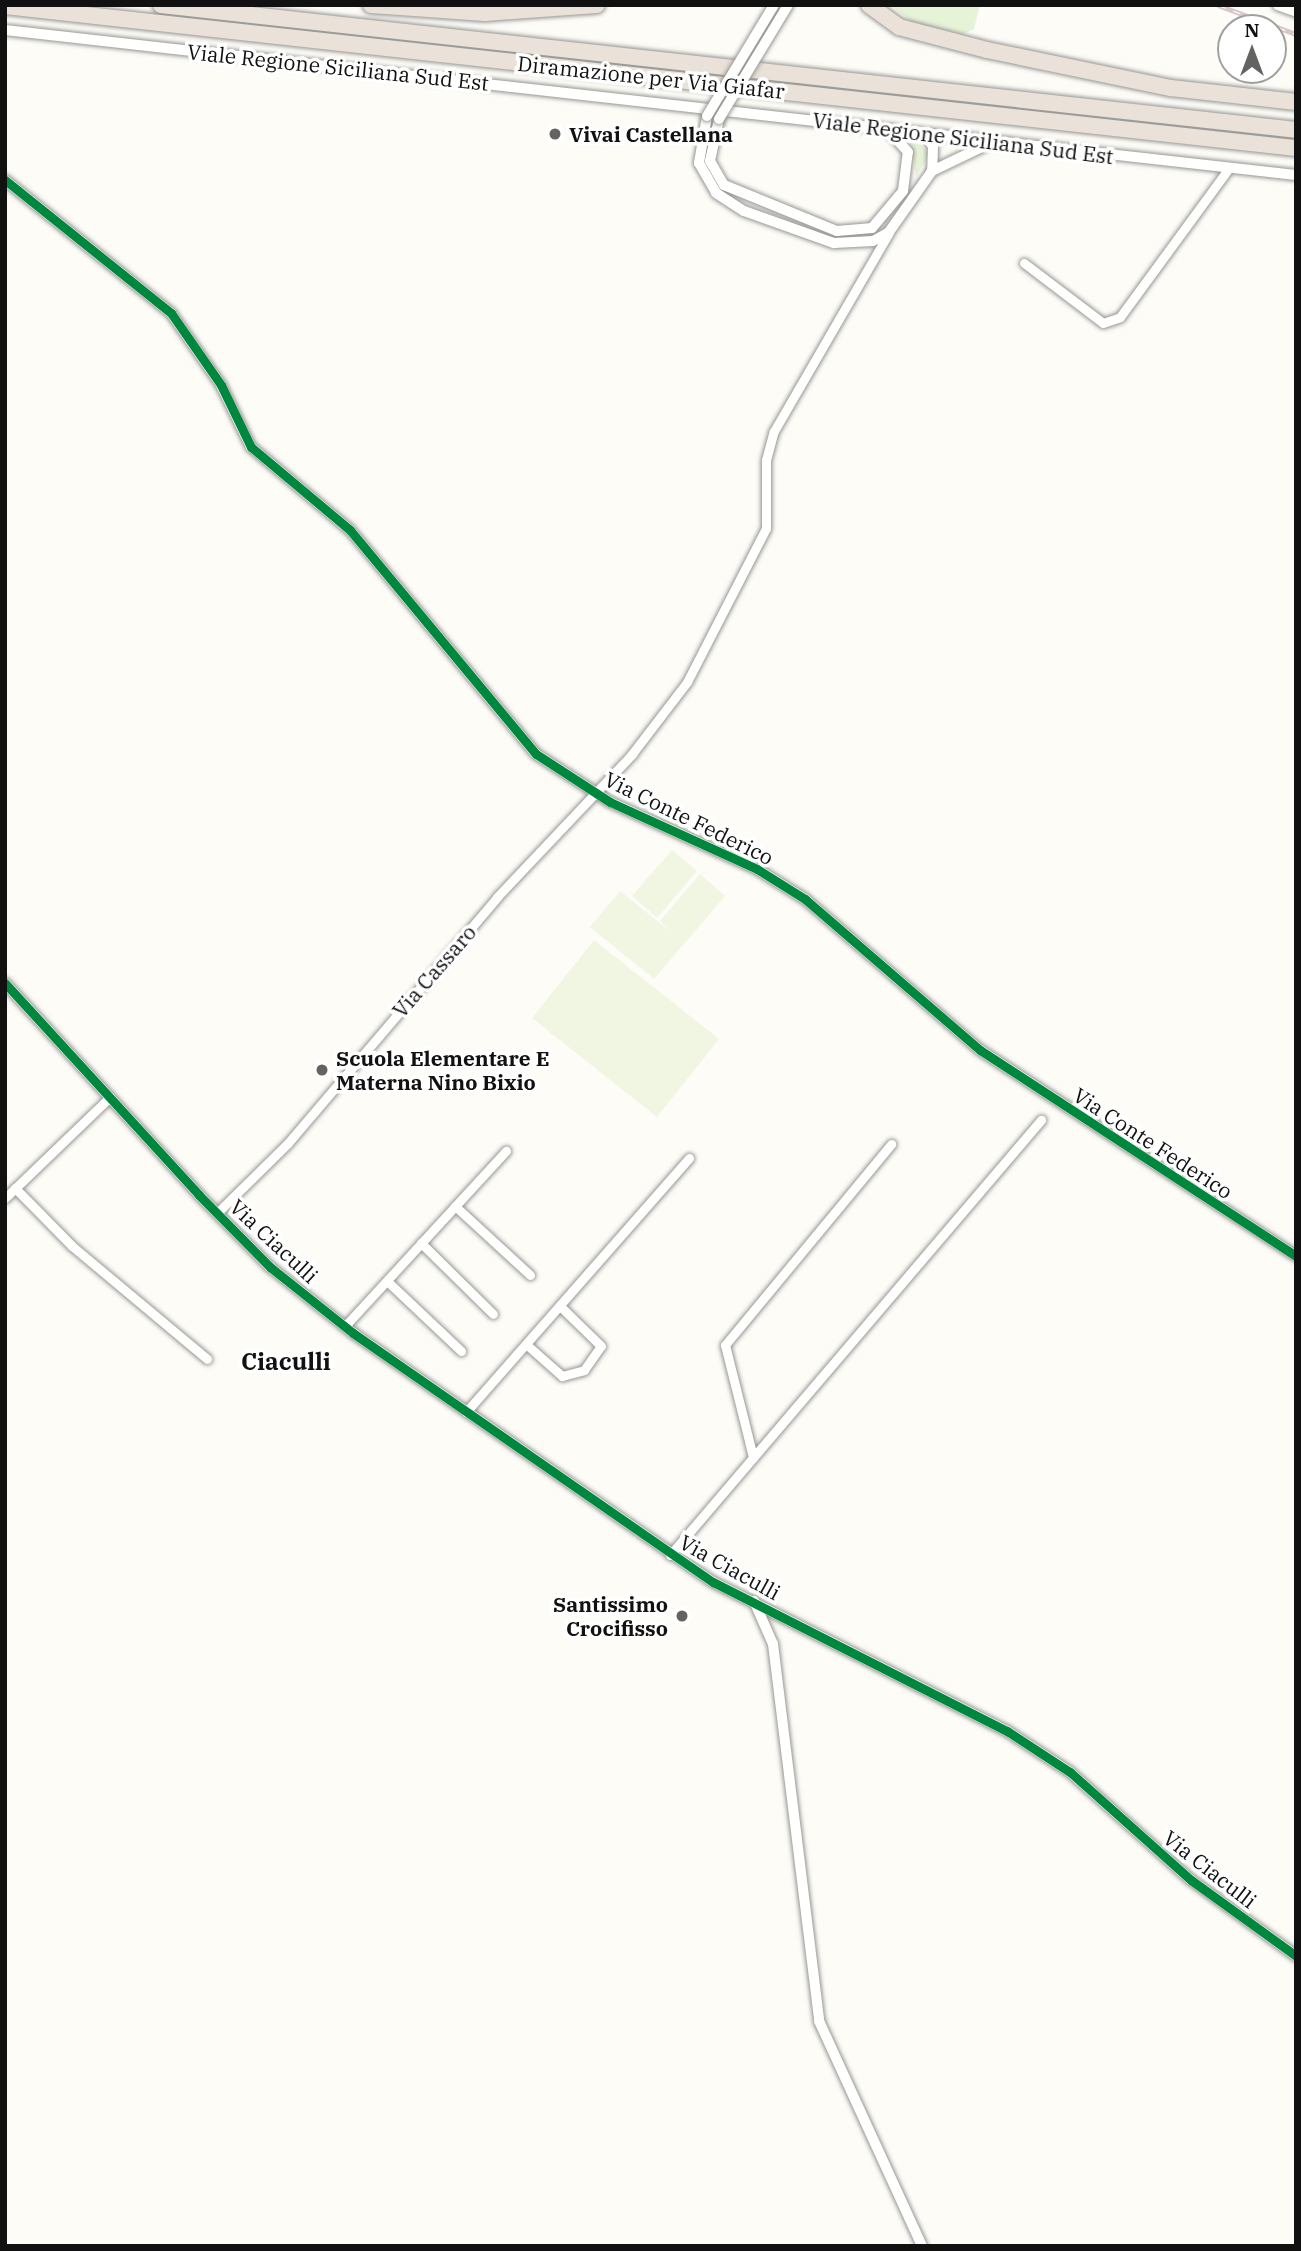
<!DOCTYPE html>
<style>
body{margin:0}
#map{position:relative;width:1301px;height:2251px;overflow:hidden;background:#fdfcf7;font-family:"IBM Plex Serif",serif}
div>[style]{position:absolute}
.green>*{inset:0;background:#e7f3d7}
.pitch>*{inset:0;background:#f0f6e1}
.roads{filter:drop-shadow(0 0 2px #979795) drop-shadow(0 0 2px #979795)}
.minor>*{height:9px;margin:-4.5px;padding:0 4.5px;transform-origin:4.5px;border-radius:4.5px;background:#fffffe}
.tertiary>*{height:10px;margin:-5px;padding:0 5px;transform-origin:5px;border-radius:5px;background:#fffffe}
.motorway>*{height:16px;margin:-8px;padding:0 8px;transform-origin:8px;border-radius:8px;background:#eae1d8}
.rail>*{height:5px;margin-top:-2.5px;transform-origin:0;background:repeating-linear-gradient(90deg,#fff 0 8px,#d9c6c7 0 16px);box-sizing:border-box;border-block:2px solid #d9c6c7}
.bridges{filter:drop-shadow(0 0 2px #979795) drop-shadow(0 0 2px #979795)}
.tertiary-bridge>*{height:10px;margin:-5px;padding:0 5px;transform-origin:5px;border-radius:5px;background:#fffffe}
.cycleway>*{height:9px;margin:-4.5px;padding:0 4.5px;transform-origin:4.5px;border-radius:4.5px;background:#00873e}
.dots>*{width:19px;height:19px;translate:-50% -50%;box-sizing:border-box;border:4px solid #fff;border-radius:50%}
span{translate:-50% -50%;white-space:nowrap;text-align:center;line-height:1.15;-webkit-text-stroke:7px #fff;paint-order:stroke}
.street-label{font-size:21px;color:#111}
.poi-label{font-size:21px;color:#111;font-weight:700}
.left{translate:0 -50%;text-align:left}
.right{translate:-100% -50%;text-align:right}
.quarter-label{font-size:24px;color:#111;font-weight:700}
.frame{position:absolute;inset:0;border:7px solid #111;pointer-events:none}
.north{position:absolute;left:1217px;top:14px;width:70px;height:70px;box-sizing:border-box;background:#fff;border:2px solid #a0a0a0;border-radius:50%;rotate:0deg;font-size:19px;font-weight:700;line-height:28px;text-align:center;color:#111}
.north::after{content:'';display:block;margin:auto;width:24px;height:32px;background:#646362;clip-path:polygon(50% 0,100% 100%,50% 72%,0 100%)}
</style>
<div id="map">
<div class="green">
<i style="clip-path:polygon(891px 5px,980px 5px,974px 29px,963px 34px,911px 22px)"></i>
<i style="clip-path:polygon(915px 139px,929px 154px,916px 177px,911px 144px)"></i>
</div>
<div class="pitch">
<i style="clip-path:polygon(672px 850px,697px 871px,657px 918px,632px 896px)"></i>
<i style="clip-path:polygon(700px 874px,725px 896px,654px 979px,590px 927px,620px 891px,671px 932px,660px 921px)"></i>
<i style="clip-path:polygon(594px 940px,719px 1039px,657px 1117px,532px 1018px)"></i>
</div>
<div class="roads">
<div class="minor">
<i style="left:1277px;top:5px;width:20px;rotate:20deg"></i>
<i style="left:1024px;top:263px;width:99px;rotate:37.2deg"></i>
<i style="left:1103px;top:323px;width:18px;rotate:-19deg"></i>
<i style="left:1120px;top:317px;width:185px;rotate:-53.8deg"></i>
<i style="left:15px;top:1188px;width:81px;rotate:45.5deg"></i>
<i style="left:72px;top:1246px;width:176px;rotate:39.9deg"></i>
<i style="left:5px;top:1198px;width:146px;rotate:-43.9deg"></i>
<i style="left:455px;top:1206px;width:102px;rotate:42.6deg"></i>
<i style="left:217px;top:1213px;width:100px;rotate:-44.6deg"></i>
<i style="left:288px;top:1143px;width:323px;rotate:-49.6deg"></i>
<i style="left:497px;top:897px;width:197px;rotate:-46.6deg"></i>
<i style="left:632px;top:754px;width:91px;rotate:-52.6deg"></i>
<i style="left:687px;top:682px;width:173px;rotate:-62.8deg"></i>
<i style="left:766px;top:528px;width:68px;rotate:-90deg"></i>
<i style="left:766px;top:460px;width:30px;rotate:-75deg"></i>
<i style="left:774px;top:431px;width:228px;rotate:-59.9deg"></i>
<i style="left:421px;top:1243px;width:101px;rotate:44.6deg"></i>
<i style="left:387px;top:1281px;width:102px;rotate:43.4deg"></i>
<i style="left:345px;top:1326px;width:238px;rotate:-47.4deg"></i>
<i style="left:527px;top:1345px;width:47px;rotate:41.5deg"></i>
<i style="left:562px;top:1376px;width:23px;rotate:-15deg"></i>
<i style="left:584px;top:1370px;width:29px;rotate:-55deg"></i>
<i style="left:601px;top:1346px;width:57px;rotate:-135.7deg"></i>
<i style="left:466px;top:1412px;width:338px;rotate:-48.7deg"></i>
<i style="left:753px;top:1457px;width:115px;rotate:-104deg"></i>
<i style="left:725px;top:1345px;width:261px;rotate:-50.4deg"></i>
<i style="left:670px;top:1555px;width:572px;rotate:-49.54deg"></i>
</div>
<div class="tertiary">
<i style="left:5px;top:30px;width:1299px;rotate:6.41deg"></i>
<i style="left:707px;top:116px;width:48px;rotate:99.7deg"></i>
<i style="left:699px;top:163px;width:34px;rotate:60deg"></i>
<i style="left:716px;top:193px;width:33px;rotate:33deg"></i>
<i style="left:744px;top:211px;width:96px;rotate:19.6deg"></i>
<i style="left:834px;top:243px;width:39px;rotate:-3deg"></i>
<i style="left:873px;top:241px;width:18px;rotate:-29deg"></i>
<i style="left:889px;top:232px;width:75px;rotate:-54.8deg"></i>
<i style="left:932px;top:171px;width:60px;rotate:-25.7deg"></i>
<i style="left:719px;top:119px;width:43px;rotate:102.1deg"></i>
<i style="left:710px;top:161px;width:28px;rotate:60deg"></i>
<i style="left:724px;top:185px;width:122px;rotate:22.2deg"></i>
<i style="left:837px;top:231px;width:35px;rotate:-5deg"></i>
<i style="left:872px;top:228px;width:48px;rotate:-50deg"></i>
<i style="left:903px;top:191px;width:39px;rotate:-83deg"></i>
<i style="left:908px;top:152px;width:27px;rotate:-132deg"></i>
<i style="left:925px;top:134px;width:15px;rotate:58deg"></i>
<i style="left:933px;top:147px;width:24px;rotate:92deg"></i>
<i style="left:5px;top:180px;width:213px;rotate:38.7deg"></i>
<i style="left:171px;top:313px;width:88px;rotate:55.2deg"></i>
<i style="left:221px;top:385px;width:69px;rotate:64.2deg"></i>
<i style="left:251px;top:447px;width:129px;rotate:40deg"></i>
<i style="left:350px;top:530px;width:291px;rotate:50.3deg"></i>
<i style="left:536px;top:754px;width:88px;rotate:33deg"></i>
<i style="left:610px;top:802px;width:162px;rotate:24.5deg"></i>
<i style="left:757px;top:869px;width:57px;rotate:32deg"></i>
<i style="left:805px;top:899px;width:231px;rotate:40.8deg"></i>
<i style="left:980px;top:1050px;width:377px;rotate:33.1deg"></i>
<i style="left:5px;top:983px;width:287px;rotate:47.5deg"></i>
<i style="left:199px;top:1195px;width:101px;rotate:45.4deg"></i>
<i style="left:270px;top:1267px;width:106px;rotate:38.5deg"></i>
<i style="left:353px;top:1333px;width:438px;rotate:34.7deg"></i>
<i style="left:713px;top:1582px;width:330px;rotate:26.9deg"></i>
<i style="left:1007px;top:1731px;width:75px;rotate:33.1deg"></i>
<i style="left:1070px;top:1772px;width:162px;rotate:41.8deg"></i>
<i style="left:1191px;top:1880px;width:130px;rotate:35.9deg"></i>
<i style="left:754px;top:1601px;width:47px;rotate:66.2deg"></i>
<i style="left:773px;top:1644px;width:380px;rotate:83deg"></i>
<i style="left:819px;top:2021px;width:247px;rotate:65.4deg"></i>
</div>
<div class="motorway">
<i style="left:161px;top:5px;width:1142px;rotate:6.28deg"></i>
<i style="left:371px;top:5px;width:114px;rotate:4deg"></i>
<i style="left:485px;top:13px;width:112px;rotate:-4.1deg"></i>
<i style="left:869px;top:5px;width:37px;rotate:36deg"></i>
<i style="left:899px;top:27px;width:91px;rotate:14.6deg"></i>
<i style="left:987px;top:50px;width:188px;rotate:11.7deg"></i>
<i style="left:1171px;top:88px;width:126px;rotate:6.4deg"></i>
<i style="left:5px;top:6px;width:1299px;rotate:6.28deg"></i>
</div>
</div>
<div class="rail">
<i style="left:1218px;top:5px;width:83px;rotate:20.4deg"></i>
</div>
<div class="bridges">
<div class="tertiary-bridge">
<i style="left:707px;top:116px;width:130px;rotate:-58.9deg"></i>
<i style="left:719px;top:119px;width:133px;rotate:-58.8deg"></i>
</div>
</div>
<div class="cycleway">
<i style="left:5px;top:180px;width:213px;rotate:38.7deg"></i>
<i style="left:171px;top:313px;width:88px;rotate:55.2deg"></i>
<i style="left:221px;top:385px;width:69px;rotate:64.2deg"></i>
<i style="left:251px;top:447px;width:129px;rotate:40deg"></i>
<i style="left:350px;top:530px;width:291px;rotate:50.3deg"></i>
<i style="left:536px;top:754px;width:88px;rotate:33deg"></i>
<i style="left:610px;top:802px;width:162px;rotate:24.5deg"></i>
<i style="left:757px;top:869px;width:57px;rotate:32deg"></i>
<i style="left:805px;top:899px;width:231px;rotate:40.8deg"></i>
<i style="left:980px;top:1050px;width:377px;rotate:33.1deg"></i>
<i style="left:5px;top:983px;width:287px;rotate:47.5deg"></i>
<i style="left:199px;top:1195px;width:101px;rotate:45.4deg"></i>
<i style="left:270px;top:1267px;width:106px;rotate:38.5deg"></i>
<i style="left:353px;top:1333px;width:438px;rotate:34.7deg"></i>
<i style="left:713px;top:1582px;width:330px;rotate:26.9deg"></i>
<i style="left:1007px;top:1731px;width:75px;rotate:33.1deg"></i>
<i style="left:1070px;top:1772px;width:162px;rotate:41.8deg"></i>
<i style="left:1191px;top:1880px;width:130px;rotate:35.9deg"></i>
</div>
<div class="dots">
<i style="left:555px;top:134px;background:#646362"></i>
<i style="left:322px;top:1070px;background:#646362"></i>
<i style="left:682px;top:1616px;background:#646362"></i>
</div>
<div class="street-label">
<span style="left:338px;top:67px;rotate:6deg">Viale Regione Siciliana Sud Est</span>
<span style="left:651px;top:77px;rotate:6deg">Diramazione per Via Giafar</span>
<span style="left:963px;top:138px;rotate:7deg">Viale Regione Siciliana Sud Est</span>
<span style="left:689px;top:818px;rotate:26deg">Via Conte Federico</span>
<span style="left:434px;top:971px;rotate:-49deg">Via Cassaro</span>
<span style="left:1153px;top:1143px;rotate:33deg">Via Conte Federico</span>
<span style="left:274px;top:1241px;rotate:43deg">Via Ciaculli</span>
<span style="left:730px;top:1567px;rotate:29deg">Via Ciaculli</span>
<span style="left:1210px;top:1869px;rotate:38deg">Via Ciaculli</span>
</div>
<div class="poi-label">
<span class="left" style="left:569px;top:134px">Vivai Castellana</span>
<span class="left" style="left:336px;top:1070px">Scuola Elementare E<br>Materna Nino Bixio</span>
<span class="right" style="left:668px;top:1616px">Santissimo<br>Crocifisso</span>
</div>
<div class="quarter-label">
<span style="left:286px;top:1362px">Ciaculli</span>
</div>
<div class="frame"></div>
<div class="north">N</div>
</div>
